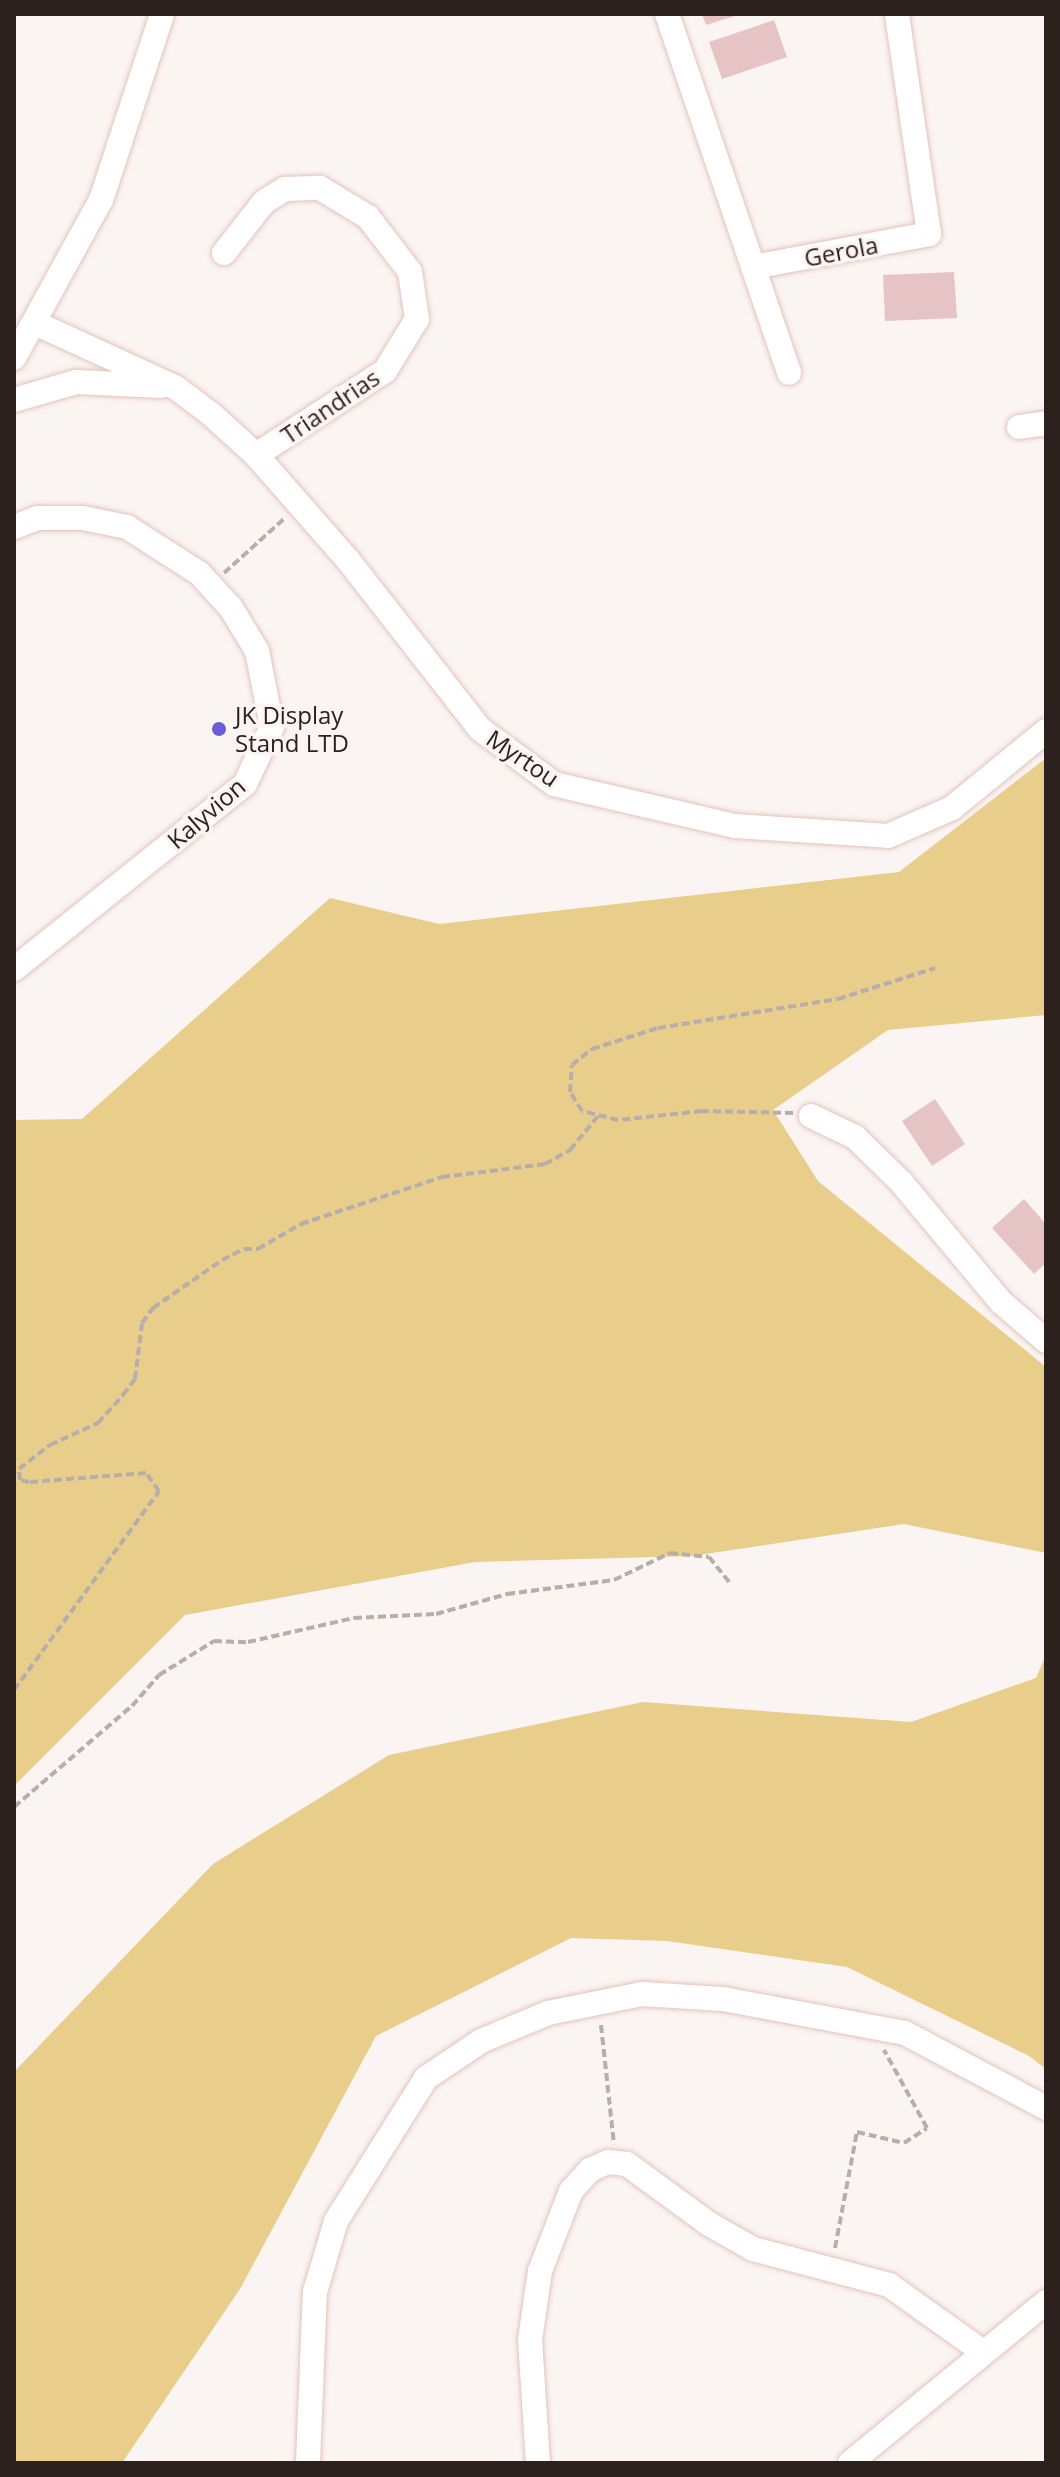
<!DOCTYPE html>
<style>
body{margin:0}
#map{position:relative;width:1060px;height:2477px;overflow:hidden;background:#faf4f2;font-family:"Open Sans",sans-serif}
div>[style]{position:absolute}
.green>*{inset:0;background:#e9cd8b}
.building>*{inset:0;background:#e6c4c5}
.path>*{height:4px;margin-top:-2px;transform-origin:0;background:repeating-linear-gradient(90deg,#b6aeab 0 8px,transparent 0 12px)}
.roads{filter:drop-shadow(0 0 2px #e3c4b9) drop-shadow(0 0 2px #e3c4b9)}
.minor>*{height:24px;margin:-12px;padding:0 12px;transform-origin:12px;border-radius:12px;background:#fff}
.dots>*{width:22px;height:22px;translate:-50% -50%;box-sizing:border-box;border:4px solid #faf4f2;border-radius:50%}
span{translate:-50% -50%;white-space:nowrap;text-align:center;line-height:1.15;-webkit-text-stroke:7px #faf4f2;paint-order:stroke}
.street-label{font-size:24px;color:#2c211d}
.poi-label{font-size:24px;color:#2c211d}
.left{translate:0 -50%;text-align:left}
.frame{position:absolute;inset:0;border:16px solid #2c211d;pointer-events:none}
</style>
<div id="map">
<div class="green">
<i style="clip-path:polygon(1046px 758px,1046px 1015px,888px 1030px,773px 1110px,818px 1181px,1046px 1367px,1046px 1553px,904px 1524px,692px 1556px,475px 1562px,185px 1615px,14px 1786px,14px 1120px,82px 1119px,330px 898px,439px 924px,899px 872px)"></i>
<i style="clip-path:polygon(1046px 1655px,1046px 2069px,1029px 2056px,847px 1967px,667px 1941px,571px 1938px,376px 2036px,240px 2289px,122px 2463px,14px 2463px,14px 2072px,213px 1864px,389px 1755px,643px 1702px,911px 1722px,1036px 1678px)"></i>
</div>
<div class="building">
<i style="clip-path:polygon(702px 14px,738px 14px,738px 15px,706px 25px)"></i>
<i style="clip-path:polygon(774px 20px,787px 57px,722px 79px,709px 42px)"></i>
<i style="clip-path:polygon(954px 272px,957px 318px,885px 321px,883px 275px)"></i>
<i style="clip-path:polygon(935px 1099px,965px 1144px,932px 1166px,902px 1121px)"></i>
<i style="clip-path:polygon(1024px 1199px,1046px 1224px,1046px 1263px,1034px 1274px,992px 1228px)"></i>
</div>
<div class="path">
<i style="left:224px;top:573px;width:84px;rotate:-42.1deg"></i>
<i style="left:793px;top:1113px;width:91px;rotate:-178.7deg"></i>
<i style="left:702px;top:1111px;width:84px;rotate:173.9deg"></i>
<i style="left:618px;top:1120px;width:37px;rotate:-166deg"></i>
<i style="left:582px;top:1111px;width:22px;rotate:-122deg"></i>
<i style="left:570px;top:1092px;width:27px;rotate:-86deg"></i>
<i style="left:572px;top:1065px;width:26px;rotate:-39deg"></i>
<i style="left:592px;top:1049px;width:69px;rotate:-17.7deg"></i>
<i style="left:658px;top:1028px;width:182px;rotate:-9.2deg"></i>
<i style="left:838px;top:999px;width:102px;rotate:-17.7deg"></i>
<i style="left:14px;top:1690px;width:246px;rotate:-53.9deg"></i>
<i style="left:159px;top:1491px;width:22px;rotate:-126deg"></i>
<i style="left:146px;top:1473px;width:117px;rotate:175.6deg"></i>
<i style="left:29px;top:1482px;width:9px;rotate:-167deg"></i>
<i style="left:20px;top:1480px;width:11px;rotate:-95deg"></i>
<i style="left:19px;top:1469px;width:39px;rotate:-38deg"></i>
<i style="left:50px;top:1445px;width:53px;rotate:-24.6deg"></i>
<i style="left:98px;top:1423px;width:38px;rotate:-48deg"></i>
<i style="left:123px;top:1395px;width:20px;rotate:-53deg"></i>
<i style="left:135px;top:1379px;width:56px;rotate:-82.9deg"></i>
<i style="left:142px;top:1323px;width:19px;rotate:-54deg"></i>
<i style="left:153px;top:1308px;width:84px;rotate:-34.8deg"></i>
<i style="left:222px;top:1260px;width:25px;rotate:-27deg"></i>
<i style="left:244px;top:1249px;width:14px"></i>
<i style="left:258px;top:1249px;width:50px;rotate:-30.2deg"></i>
<i style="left:301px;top:1224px;width:149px;rotate:-18.4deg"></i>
<i style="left:442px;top:1177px;width:104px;rotate:-7.2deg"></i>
<i style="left:545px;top:1164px;width:29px;rotate:-29deg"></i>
<i style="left:570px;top:1150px;width:45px;rotate:-50.4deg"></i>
<i style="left:14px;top:1807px;width:155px;rotate:-40.6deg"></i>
<i style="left:132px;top:1706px;width:41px;rotate:-48.9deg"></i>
<i style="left:159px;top:1675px;width:65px;rotate:-31.7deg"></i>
<i style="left:214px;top:1641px;width:34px;rotate:2deg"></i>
<i style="left:248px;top:1642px;width:109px;rotate:-12.8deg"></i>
<i style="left:354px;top:1618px;width:82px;rotate:-2.8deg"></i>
<i style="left:436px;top:1614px;width:74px;rotate:-15.7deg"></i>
<i style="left:507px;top:1594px;width:108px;rotate:-7.5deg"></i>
<i style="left:614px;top:1580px;width:62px;rotate:-25.7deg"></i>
<i style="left:670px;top:1553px;width:39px;rotate:6deg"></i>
<i style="left:709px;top:1557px;width:33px;rotate:51deg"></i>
<i style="left:601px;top:2025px;width:120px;rotate:83.8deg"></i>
<i style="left:835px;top:2248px;width:118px;rotate:-79.3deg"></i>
<i style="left:857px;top:2132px;width:48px;rotate:13.2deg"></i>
<i style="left:904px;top:2143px;width:27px;rotate:-33deg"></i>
<i style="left:927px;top:2128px;width:89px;rotate:-118.9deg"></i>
</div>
<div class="roads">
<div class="minor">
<i style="left:667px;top:14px;width:379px;rotate:71.2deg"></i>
<i style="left:224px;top:253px;width:65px;rotate:-51.9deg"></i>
<i style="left:264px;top:202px;width:25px;rotate:-32deg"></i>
<i style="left:285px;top:189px;width:35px;rotate:-2deg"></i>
<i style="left:320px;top:188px;width:56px;rotate:31.1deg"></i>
<i style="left:368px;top:217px;width:69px;rotate:52.6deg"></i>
<i style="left:410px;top:272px;width:48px;rotate:81.5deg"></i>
<i style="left:417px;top:319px;width:61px;rotate:121.6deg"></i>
<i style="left:385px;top:371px;width:154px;rotate:146.9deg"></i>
<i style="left:753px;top:267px;width:179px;rotate:-10.6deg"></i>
<i style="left:929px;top:234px;width:222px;rotate:-98.3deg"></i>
<i style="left:35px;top:323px;width:154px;rotate:24.6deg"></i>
<i style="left:175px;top:387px;width:46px;rotate:37.1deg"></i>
<i style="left:212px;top:415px;width:59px;rotate:42.3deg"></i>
<i style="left:256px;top:455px;width:140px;rotate:48.8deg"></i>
<i style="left:348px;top:560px;width:214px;rotate:52deg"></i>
<i style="left:480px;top:729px;width:92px;rotate:36.6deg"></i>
<i style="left:554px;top:784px;width:186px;rotate:13.1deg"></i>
<i style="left:735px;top:826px;width:153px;rotate:3.7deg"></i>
<i style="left:888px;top:836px;width:70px;rotate:-23.6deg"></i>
<i style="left:952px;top:808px;width:122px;rotate:-39.3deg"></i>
<i style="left:14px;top:358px;width:180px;rotate:-61.2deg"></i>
<i style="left:101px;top:200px;width:196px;rotate:-71.8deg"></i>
<i style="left:14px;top:400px;width:65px;rotate:-16.2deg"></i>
<i style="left:76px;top:382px;width:85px;rotate:2.7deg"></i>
<i style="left:1019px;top:427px;width:27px;rotate:-8deg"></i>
<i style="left:14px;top:527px;width:26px;rotate:-21deg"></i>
<i style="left:38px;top:518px;width:45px"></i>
<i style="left:83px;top:518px;width:45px;rotate:11.6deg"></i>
<i style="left:127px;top:527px;width:85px;rotate:32.6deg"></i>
<i style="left:199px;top:573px;width:47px;rotate:47.6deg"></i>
<i style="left:231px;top:608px;width:50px;rotate:58.8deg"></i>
<i style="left:257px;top:651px;width:77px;rotate:78.8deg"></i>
<i style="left:272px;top:727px;width:63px;rotate:115.3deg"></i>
<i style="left:245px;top:784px;width:296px;rotate:141.3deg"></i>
<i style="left:811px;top:1116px;width:49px;rotate:25.5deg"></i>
<i style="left:855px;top:1137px;width:64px;rotate:44.4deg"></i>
<i style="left:901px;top:1182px;width:156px;rotate:50.2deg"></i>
<i style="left:1001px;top:1302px;width:60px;rotate:40.9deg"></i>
<i style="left:308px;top:2463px;width:171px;rotate:-87.7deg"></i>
<i style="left:315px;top:2292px;width:74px;rotate:-73.5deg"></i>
<i style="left:336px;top:2221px;width:169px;rotate:-57.8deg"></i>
<i style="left:426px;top:2078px;width:66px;rotate:-33.9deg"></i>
<i style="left:481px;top:2041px;width:73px;rotate:-22.7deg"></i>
<i style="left:548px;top:2013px;width:96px;rotate:-11.4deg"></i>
<i style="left:642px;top:1994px;width:81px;rotate:3.5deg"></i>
<i style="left:723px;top:1999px;width:185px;rotate:10.6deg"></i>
<i style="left:905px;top:2033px;width:160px;rotate:28deg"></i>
<i style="left:538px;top:2463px;width:123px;rotate:-93.7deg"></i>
<i style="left:530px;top:2340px;width:70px;rotate:-81.8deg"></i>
<i style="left:540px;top:2271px;width:86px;rotate:-68.8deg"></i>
<i style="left:571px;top:2191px;width:28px;rotate:-48deg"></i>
<i style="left:590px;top:2170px;width:20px;rotate:-24deg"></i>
<i style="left:608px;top:2162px;width:19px;rotate:6deg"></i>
<i style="left:627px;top:2164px;width:102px;rotate:36.2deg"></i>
<i style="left:709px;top:2224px;width:51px;rotate:29.6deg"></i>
<i style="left:753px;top:2249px;width:141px;rotate:14.8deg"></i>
<i style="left:889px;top:2285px;width:115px;rotate:35.5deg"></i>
<i style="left:850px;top:2463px;width:254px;rotate:-39.4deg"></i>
</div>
</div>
<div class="dots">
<i style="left:219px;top:729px;background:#695dd7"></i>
</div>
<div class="street-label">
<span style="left:841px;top:251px;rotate:-11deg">Gerola</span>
<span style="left:330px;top:406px;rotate:-34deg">Triandrias</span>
<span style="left:523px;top:758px;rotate:34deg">Myrtou</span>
<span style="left:206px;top:813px;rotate:-41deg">Kalyvion</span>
</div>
<div class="poi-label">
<span class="left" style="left:235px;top:729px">JK Display<br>Stand LTD</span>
</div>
<div class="frame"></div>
</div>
